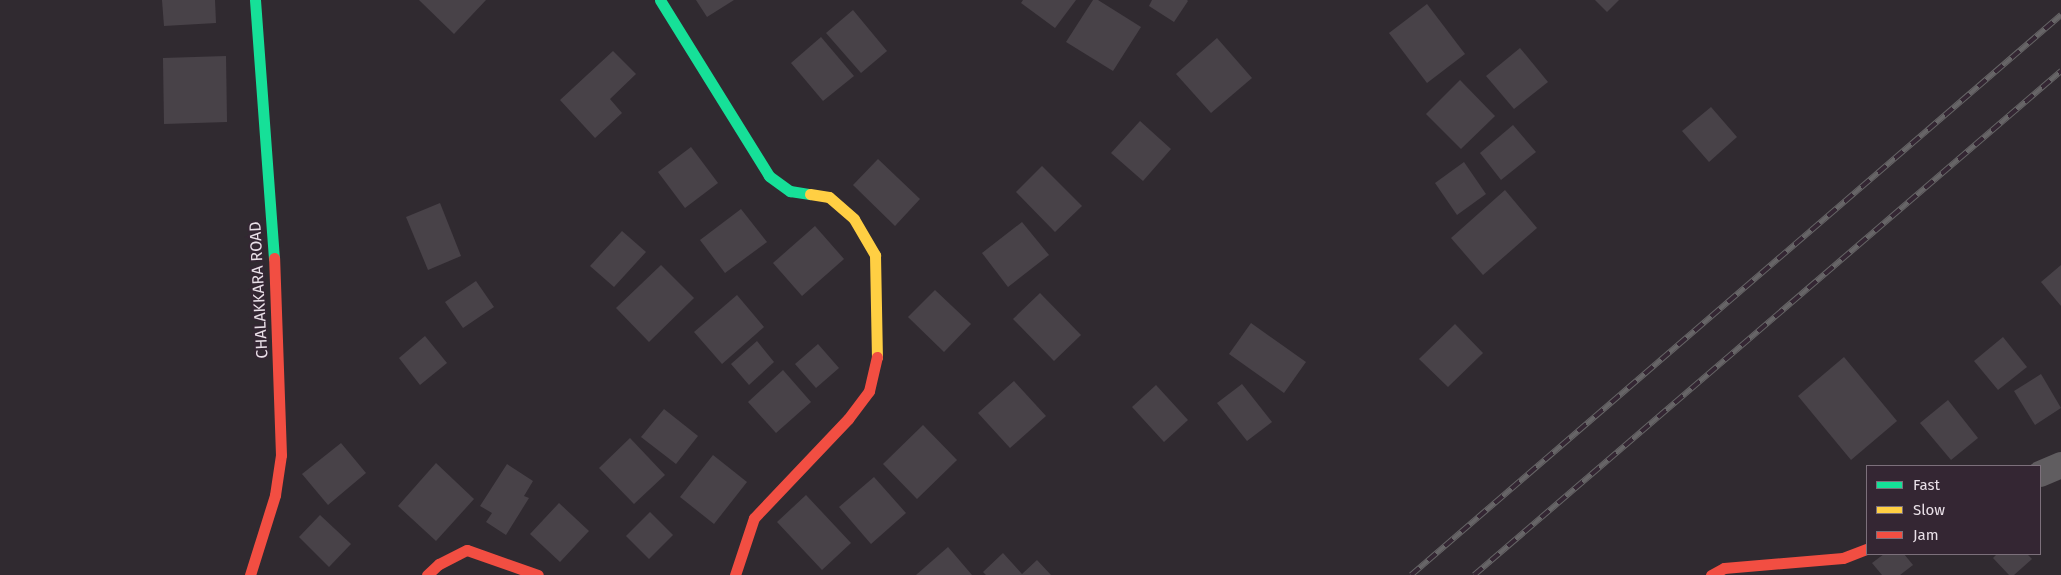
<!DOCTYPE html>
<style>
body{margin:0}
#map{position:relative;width:2061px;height:575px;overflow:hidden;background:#302a30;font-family:"Fira Sans",sans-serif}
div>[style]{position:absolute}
.building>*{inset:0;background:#484248}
.street>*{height:26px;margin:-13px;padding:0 13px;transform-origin:13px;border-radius:13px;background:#605d60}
.fast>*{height:11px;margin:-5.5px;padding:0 5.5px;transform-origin:5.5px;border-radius:5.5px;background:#16e098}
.slow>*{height:11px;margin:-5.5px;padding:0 5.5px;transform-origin:5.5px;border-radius:5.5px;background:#ffcf43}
.jam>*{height:11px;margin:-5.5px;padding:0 5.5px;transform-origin:5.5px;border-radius:5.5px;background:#f24e42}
.rail>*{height:5.5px;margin-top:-2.75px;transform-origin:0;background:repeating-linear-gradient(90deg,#342633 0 11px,#676567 0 22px);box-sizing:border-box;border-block:1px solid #676567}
span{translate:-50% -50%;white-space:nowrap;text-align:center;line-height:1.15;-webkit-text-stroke:4px #342633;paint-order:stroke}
.street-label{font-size:16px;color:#e9e0e8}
.legend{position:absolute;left:1866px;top:465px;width:175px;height:90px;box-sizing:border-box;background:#342633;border:1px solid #7c707b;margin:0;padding:6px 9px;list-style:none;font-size:15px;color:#e9e0e8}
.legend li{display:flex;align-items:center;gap:10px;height:25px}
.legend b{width:25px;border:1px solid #7c707b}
</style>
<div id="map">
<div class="building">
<i style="clip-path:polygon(162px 0,215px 0,216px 23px,164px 26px)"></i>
<i style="clip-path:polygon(419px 0,486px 0,454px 34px)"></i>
<i style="clip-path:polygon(696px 0,734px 0,707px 17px)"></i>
<i style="clip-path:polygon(1023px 0,1076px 0,1055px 28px,1021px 3px)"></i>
<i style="clip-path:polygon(1093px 0,1098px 0,1141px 27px,1113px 71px,1066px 42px)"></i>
<i style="clip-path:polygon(1152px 0,1187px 0,1188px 1px,1174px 22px,1149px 6px)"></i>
<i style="clip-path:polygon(1595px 0,1619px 0,1607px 12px)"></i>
<i style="clip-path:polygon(1427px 4px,1465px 54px,1427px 83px,1389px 33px)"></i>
<i style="clip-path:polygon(853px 10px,887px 51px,861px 73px,826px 33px)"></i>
<i style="clip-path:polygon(821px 37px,854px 76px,823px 101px,791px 63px)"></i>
<i style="clip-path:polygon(1217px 38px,1252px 78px,1211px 113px,1176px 74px)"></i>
<i style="clip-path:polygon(1520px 48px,1548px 82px,1514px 109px,1486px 76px)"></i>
<i style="clip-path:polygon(613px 51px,636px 74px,610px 99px,622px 113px,595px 138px,560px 100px)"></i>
<i style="clip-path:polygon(226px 56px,227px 122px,164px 124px,163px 58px)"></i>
<i style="clip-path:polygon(1460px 80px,1495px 116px,1461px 149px,1426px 114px)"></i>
<i style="clip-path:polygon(1711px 107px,1737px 137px,1709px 162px,1682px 131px)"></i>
<i style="clip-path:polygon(1140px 121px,1171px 149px,1143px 181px,1111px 153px)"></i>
<i style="clip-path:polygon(1513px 125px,1536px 152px,1501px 180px,1480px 153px)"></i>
<i style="clip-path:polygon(691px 147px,718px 183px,685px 208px,658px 172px)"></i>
<i style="clip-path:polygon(878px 159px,920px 199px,895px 226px,853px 185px)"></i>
<i style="clip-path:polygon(1464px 162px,1486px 194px,1457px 215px,1435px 183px)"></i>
<i style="clip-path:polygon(1042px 166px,1082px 206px,1055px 232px,1016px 192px)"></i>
<i style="clip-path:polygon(1505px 190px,1537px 228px,1483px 275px,1451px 238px)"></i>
<i style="clip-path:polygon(440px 203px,461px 256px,428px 270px,406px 217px)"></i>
<i style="clip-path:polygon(741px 209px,767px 242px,725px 273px,700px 240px)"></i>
<i style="clip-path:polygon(1022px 222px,1049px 255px,1008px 287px,982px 253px)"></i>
<i style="clip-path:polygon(815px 226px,844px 259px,802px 296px,773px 263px)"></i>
<i style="clip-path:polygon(622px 231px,646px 252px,614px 287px,590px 266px)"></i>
<i style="clip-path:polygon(661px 265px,694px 298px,649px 342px,616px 308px)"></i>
<i style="clip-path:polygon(2061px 265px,2061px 306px,2041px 282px)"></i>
<i style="clip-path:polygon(476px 281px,494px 307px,463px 328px,445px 302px)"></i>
<i style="clip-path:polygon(935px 290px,971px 324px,944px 352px,908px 317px)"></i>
<i style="clip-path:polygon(1040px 293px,1081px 335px,1054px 361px,1013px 319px)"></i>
<i style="clip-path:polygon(737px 295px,764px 327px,722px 364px,694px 332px)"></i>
<i style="clip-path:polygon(1251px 323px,1306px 362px,1284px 393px,1229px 354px)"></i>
<i style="clip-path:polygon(1455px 324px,1483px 353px,1448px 387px,1419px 359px)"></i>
<i style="clip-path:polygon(425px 336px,447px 363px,420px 385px,399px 358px)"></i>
<i style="clip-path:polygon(2003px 337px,2027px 367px,1998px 390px,1974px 361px)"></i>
<i style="clip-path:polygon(757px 341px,774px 362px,749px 385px,731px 364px)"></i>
<i style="clip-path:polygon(818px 344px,839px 368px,816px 388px,795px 364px)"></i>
<i style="clip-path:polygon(1844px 357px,1897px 421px,1851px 460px,1798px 396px)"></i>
<i style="clip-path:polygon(783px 370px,811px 402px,776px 433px,748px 402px)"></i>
<i style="clip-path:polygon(2041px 374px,2061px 408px,2035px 425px,2014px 391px)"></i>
<i style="clip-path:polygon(1014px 381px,1046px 416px,1010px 448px,978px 413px)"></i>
<i style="clip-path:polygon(1242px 384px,1272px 422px,1247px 441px,1217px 403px)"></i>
<i style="clip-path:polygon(1156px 385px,1188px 420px,1164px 442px,1132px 407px)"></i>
<i style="clip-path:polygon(1948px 400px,1978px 438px,1951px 460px,1920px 423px)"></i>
<i style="clip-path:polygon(664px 409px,698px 436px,676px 464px,641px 437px)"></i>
<i style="clip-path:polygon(923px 425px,957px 460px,917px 499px,883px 464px)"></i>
<i style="clip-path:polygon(630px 438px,665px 475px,634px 504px,599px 468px)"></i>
<i style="clip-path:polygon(341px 443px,366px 473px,328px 505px,302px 474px)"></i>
<i style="clip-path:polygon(713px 455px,747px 482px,714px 524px,680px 497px)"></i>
<i style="clip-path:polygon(436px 463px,474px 499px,436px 541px,398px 506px)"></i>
<i style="clip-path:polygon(507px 464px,533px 481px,524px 496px,529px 498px,506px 535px,486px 522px,492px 513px,480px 506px)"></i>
<i style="clip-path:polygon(874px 477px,906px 513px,871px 544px,839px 507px)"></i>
<i style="clip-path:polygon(806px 495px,851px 543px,822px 570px,777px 522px)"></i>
<i style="clip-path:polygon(559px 503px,589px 531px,560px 562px,530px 534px)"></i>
<i style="clip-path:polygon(650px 512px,673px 535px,649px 559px,626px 536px)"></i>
<i style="clip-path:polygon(320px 515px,351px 544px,329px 567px,299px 537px)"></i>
<i style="clip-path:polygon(948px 547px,972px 575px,916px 575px)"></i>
<i style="clip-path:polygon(1003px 553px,1022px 574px,1037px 560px,1051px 575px,986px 575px,983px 572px)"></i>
<i style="clip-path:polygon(1884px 554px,1904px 554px,1913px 565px,1900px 575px,1882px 575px,1872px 563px)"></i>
<i style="clip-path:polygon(1997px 554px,2027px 554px,2032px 559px,2014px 575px,2009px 575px,1993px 558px)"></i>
</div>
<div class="street">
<i style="left:2040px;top:474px;width:23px;rotate:-23deg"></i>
</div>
<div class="fast">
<i style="left:255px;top:0;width:259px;rotate:85.8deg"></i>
<i style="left:660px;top:0;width:207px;rotate:58.2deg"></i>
<i style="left:769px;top:176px;width:26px;rotate:36deg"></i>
<i style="left:790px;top:191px;width:20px;rotate:9deg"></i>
</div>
<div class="slow">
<i style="left:810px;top:194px;width:19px;rotate:9deg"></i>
<i style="left:829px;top:197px;width:33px;rotate:41deg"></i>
<i style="left:854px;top:219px;width:42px;rotate:59.7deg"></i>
<i style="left:875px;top:255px;width:102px;rotate:88.9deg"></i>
</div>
<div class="jam">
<i style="left:250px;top:575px;width:84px;rotate:-72.6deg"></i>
<i style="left:275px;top:495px;width:40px;rotate:-81.5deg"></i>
<i style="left:281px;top:455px;width:197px;rotate:-92deg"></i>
<i style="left:427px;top:575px;width:16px;rotate:-43deg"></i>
<i style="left:439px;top:564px;width:31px;rotate:-27deg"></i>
<i style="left:467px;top:550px;width:75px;rotate:19.4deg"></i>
<i style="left:735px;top:575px;width:60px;rotate:-71.6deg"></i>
<i style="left:754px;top:518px;width:137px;rotate:-46.5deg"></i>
<i style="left:848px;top:419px;width:35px;rotate:-53deg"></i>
<i style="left:869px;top:391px;width:35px;rotate:-77deg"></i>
<i style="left:1711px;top:575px;width:15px;rotate:-28deg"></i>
<i style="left:1724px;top:568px;width:119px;rotate:-4.8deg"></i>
<i style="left:1843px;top:558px;width:26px;rotate:-21deg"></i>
</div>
<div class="rail">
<i style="left:1411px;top:575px;width:858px;rotate:-40.75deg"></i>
<i style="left:1474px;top:575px;width:774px;rotate:-40.65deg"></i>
</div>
<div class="street-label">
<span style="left:259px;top:290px;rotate:-93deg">CHALAKKARA ROAD</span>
</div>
<ul class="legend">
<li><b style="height:6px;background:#16e098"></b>Fast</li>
<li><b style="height:6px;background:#ffcf43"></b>Slow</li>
<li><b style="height:6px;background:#f24e42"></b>Jam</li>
</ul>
</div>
